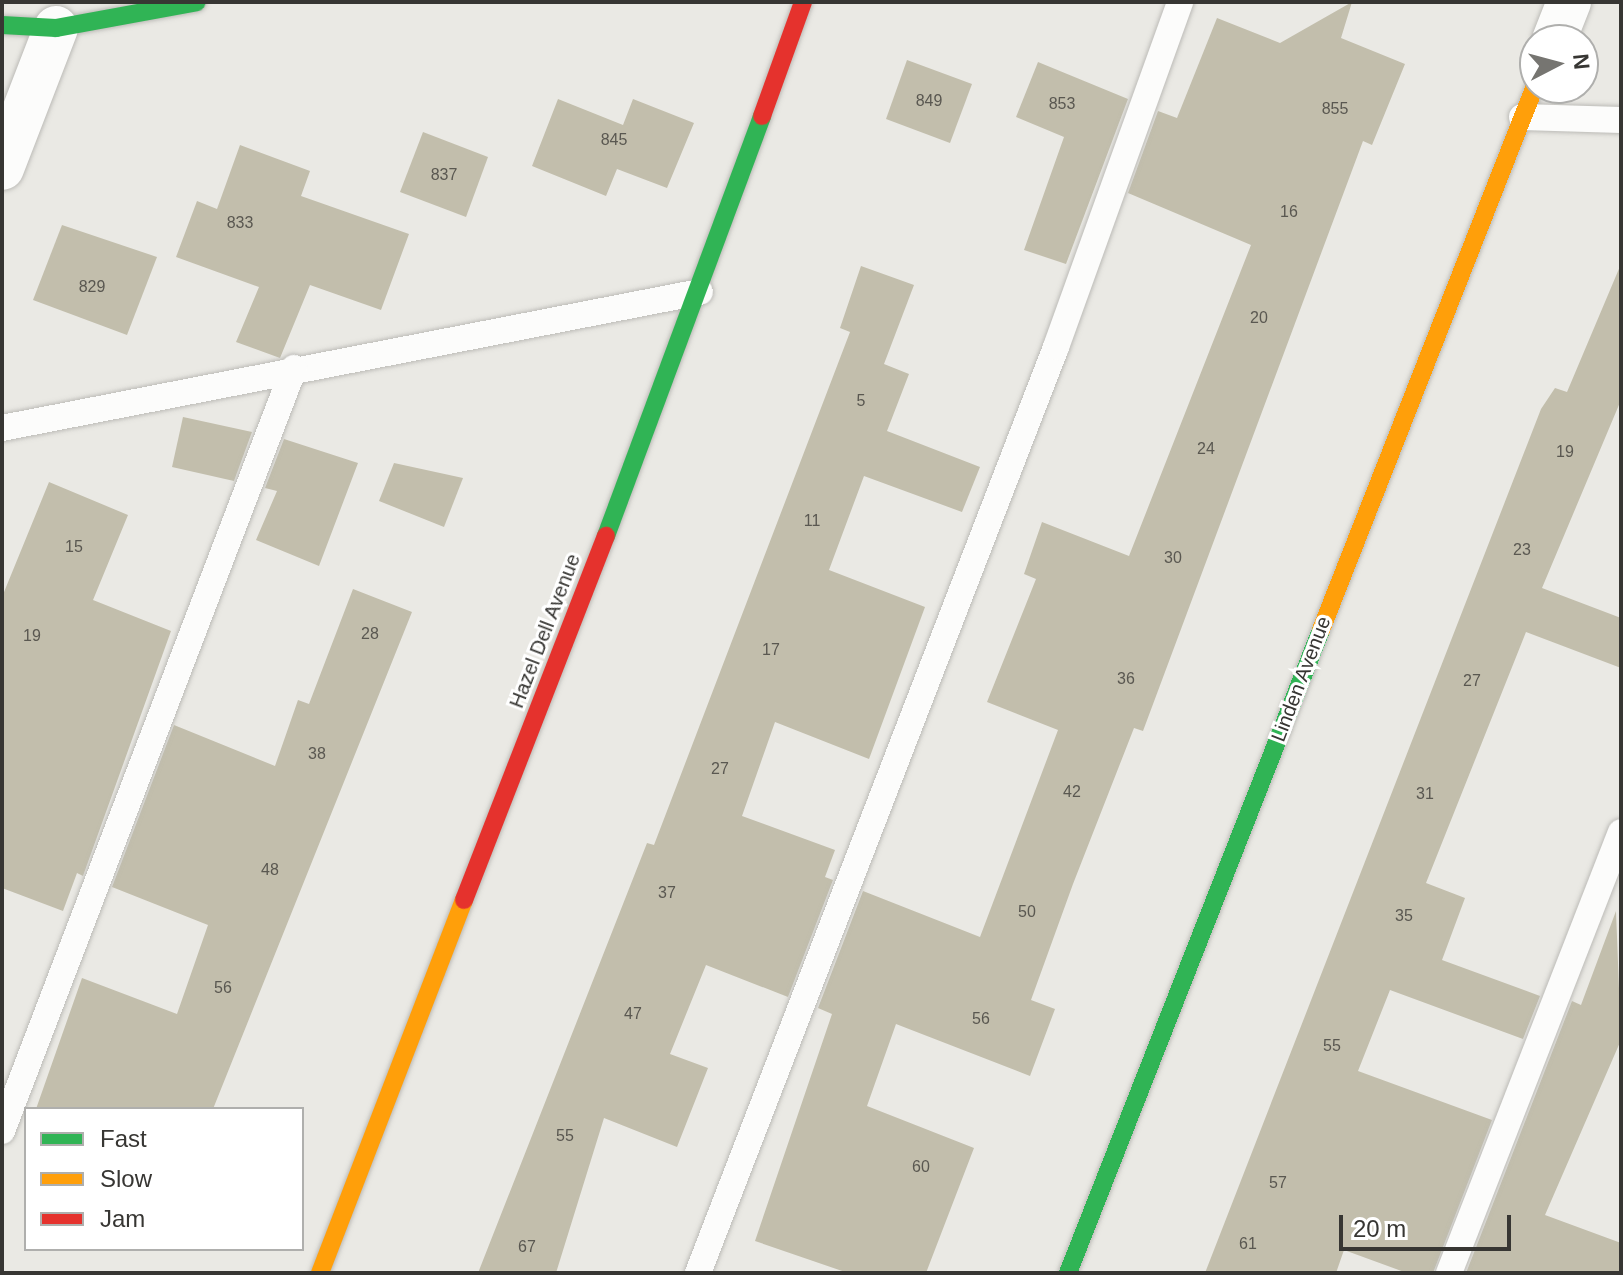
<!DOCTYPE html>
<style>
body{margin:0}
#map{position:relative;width:1623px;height:1275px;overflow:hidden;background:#eae9e4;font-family:Helvetica,sans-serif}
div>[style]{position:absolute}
.building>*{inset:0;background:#c2beac}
.roads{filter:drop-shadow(0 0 2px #bcbbb7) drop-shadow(0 0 2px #bcbbb7)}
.lane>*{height:26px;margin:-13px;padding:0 13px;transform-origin:13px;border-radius:13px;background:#fcfcfb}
.street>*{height:44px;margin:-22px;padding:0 22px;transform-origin:22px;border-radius:22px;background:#fcfcfb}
.fast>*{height:18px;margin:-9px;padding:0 9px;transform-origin:9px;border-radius:9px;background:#30b455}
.slow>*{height:18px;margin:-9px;padding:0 9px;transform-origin:9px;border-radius:9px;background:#ff9f0a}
.jam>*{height:18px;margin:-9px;padding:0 9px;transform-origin:9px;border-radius:9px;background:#e5322d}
span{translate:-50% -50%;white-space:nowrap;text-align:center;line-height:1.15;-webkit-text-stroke:6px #fff;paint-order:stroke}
.number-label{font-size:16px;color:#5a5851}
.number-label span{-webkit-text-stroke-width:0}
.street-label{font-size:20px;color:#373633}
.frame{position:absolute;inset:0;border:4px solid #373633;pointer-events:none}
.legend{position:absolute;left:24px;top:1107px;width:280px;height:144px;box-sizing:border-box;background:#fff;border:2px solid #afafad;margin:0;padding:10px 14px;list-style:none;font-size:24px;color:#373633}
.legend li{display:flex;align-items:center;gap:16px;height:40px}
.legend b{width:40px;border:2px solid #afafad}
.north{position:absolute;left:1519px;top:24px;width:80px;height:80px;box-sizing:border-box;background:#fff;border:2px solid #afafad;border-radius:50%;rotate:84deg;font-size:22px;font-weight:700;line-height:32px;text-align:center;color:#373633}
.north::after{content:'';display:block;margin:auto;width:28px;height:36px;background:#767571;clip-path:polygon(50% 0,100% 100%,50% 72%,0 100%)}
.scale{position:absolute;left:1339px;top:1215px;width:172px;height:36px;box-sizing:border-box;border:4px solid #373633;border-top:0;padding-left:10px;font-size:24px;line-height:28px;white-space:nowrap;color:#373633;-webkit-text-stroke:6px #fff;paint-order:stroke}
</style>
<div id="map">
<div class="building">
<i style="clip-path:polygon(1352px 2px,1341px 38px,1405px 64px,1372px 145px,1363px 141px,1143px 731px,1134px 728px,1073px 884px,1031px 1000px,1055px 1009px,1030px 1076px,896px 1024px,867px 1106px,974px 1148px,926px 1273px,848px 1273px,755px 1241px,832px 1014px,818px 1008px,863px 891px,980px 937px,1058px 730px,987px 702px,1036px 579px,1024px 574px,1042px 522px,1129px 556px,1251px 245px,1128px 193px,1158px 111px,1177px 118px,1217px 18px,1280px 43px)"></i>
<i style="clip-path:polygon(907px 60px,972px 84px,950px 143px,886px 119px)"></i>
<i style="clip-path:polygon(1038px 62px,1128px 99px,1066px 264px,1024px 250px,1064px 137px,1016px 117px)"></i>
<i style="clip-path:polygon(558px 99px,623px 125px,633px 99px,694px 123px,667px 188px,617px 169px,606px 196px,532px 166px)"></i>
<i style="clip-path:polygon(423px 132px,488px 157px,466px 217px,400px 192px)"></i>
<i style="clip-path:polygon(240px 145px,310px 171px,301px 196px,409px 234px,381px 310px,310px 285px,280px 358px,236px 342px,259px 287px,176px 257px,197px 201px,217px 209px)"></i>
<i style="clip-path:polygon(62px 225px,157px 257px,127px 335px,33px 300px)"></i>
<i style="clip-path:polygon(1621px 264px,1621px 400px,1542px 588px,1621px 618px,1621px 668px,1526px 632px,1426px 883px,1465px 898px,1442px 960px,1540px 996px,1523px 1039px,1390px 990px,1358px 1071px,1492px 1120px,1433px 1273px,1407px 1273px,1344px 1250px,1336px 1273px,1205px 1273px,1541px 409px,1555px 388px,1567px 392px)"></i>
<i style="clip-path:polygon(861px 266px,914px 285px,884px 364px,909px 374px,887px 431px,980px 467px,962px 512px,864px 476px,829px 570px,925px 607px,869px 759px,775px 722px,742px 816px,835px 850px,825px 877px,833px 880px,788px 997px,706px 965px,670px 1054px,708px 1068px,677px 1147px,604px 1118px,556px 1273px,478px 1273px,647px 843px,654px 845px,850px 332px,840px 328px)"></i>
<i style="clip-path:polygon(183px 417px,252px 432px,234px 481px,172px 467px)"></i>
<i style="clip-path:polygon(284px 439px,358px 463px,319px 566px,256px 540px,277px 491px,265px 488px)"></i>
<i style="clip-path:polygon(394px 463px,463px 478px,444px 527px,379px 501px)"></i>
<i style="clip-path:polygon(49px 482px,128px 515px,93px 600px,171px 631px,83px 876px,77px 873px,63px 911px,2px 888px,2px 597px)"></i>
<i style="clip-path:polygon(353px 589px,412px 612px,213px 1109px,36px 1109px,82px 978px,177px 1014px,208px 925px,112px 887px,174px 725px,275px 766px,298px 700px,309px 704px)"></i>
<i style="clip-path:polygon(1616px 911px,1621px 1040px,1545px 1215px,1621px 1243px,1621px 1273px,1466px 1273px,1572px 1001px,1581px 1005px)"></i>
</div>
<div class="roads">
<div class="lane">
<i style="left:1522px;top:117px;width:99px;rotate:1.7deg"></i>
<i style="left:2px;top:428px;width:711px;rotate:-11.03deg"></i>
<i style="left:2px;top:1131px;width:817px;rotate:-69.06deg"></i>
<i style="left:698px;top:1273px;width:993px;rotate:-68.86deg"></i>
<i style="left:1056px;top:347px;width:367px;rotate:-70.2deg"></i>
<i style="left:1449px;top:1273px;width:473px;rotate:-68.7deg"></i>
</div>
<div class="street">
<i style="left:1554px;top:40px;width:41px;rotate:-68.5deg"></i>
<i style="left:2px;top:168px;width:150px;rotate:-68.9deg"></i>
</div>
<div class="fast">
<i style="left:2px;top:25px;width:54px;rotate:3.2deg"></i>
<i style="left:56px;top:28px;width:143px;rotate:-10.4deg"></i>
<i style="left:606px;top:536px;width:448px;rotate:-69.6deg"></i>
<i style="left:1068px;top:1273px;width:691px;rotate:-68.52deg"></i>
</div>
<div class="slow">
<i style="left:1321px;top:630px;width:585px;rotate:-68.53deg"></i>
<i style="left:320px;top:1273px;width:400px;rotate:-68.9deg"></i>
</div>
<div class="jam">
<i style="left:762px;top:116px;width:121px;rotate:-70.2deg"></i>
<i style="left:464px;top:900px;width:391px;rotate:-68.7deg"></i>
</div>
</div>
<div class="number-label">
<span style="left:929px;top:101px">849</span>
<span style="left:1062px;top:104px">853</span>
<span style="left:1335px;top:109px">855</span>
<span style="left:614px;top:140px">845</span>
<span style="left:444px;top:175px">837</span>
<span style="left:1289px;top:212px">16</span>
<span style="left:240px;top:223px">833</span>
<span style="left:92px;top:287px">829</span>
<span style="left:1259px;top:318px">20</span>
<span style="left:861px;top:401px">5</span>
<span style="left:1206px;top:449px">24</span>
<span style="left:1565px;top:452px">19</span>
<span style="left:812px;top:521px">11</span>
<span style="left:74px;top:547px">15</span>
<span style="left:1522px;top:550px">23</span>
<span style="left:1173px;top:558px">30</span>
<span style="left:370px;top:634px">28</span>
<span style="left:32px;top:636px">19</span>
<span style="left:771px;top:650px">17</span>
<span style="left:1126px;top:679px">36</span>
<span style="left:1472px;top:681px">27</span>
<span style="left:317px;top:754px">38</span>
<span style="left:720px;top:769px">27</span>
<span style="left:1072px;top:792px">42</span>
<span style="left:1425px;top:794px">31</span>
<span style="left:270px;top:870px">48</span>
<span style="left:667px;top:893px">37</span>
<span style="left:1027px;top:912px">50</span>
<span style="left:1404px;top:916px">35</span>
<span style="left:223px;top:988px">56</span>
<span style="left:633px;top:1014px">47</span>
<span style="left:981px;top:1019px">56</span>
<span style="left:1332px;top:1046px">55</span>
<span style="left:565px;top:1136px">55</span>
<span style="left:921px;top:1167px">60</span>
<span style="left:1278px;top:1183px">57</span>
<span style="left:1248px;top:1244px">61</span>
<span style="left:527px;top:1247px">67</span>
</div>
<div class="street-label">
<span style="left:545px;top:631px;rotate:-69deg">Hazel Dell Avenue</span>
<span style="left:1301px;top:679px;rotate:-69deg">Linden Avenue</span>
</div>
<div class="frame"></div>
<ul class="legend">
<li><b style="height:10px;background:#30b455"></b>Fast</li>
<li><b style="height:10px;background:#ff9f0a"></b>Slow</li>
<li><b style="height:10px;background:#e5322d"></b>Jam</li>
</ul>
<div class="north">N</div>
<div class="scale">20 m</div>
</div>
